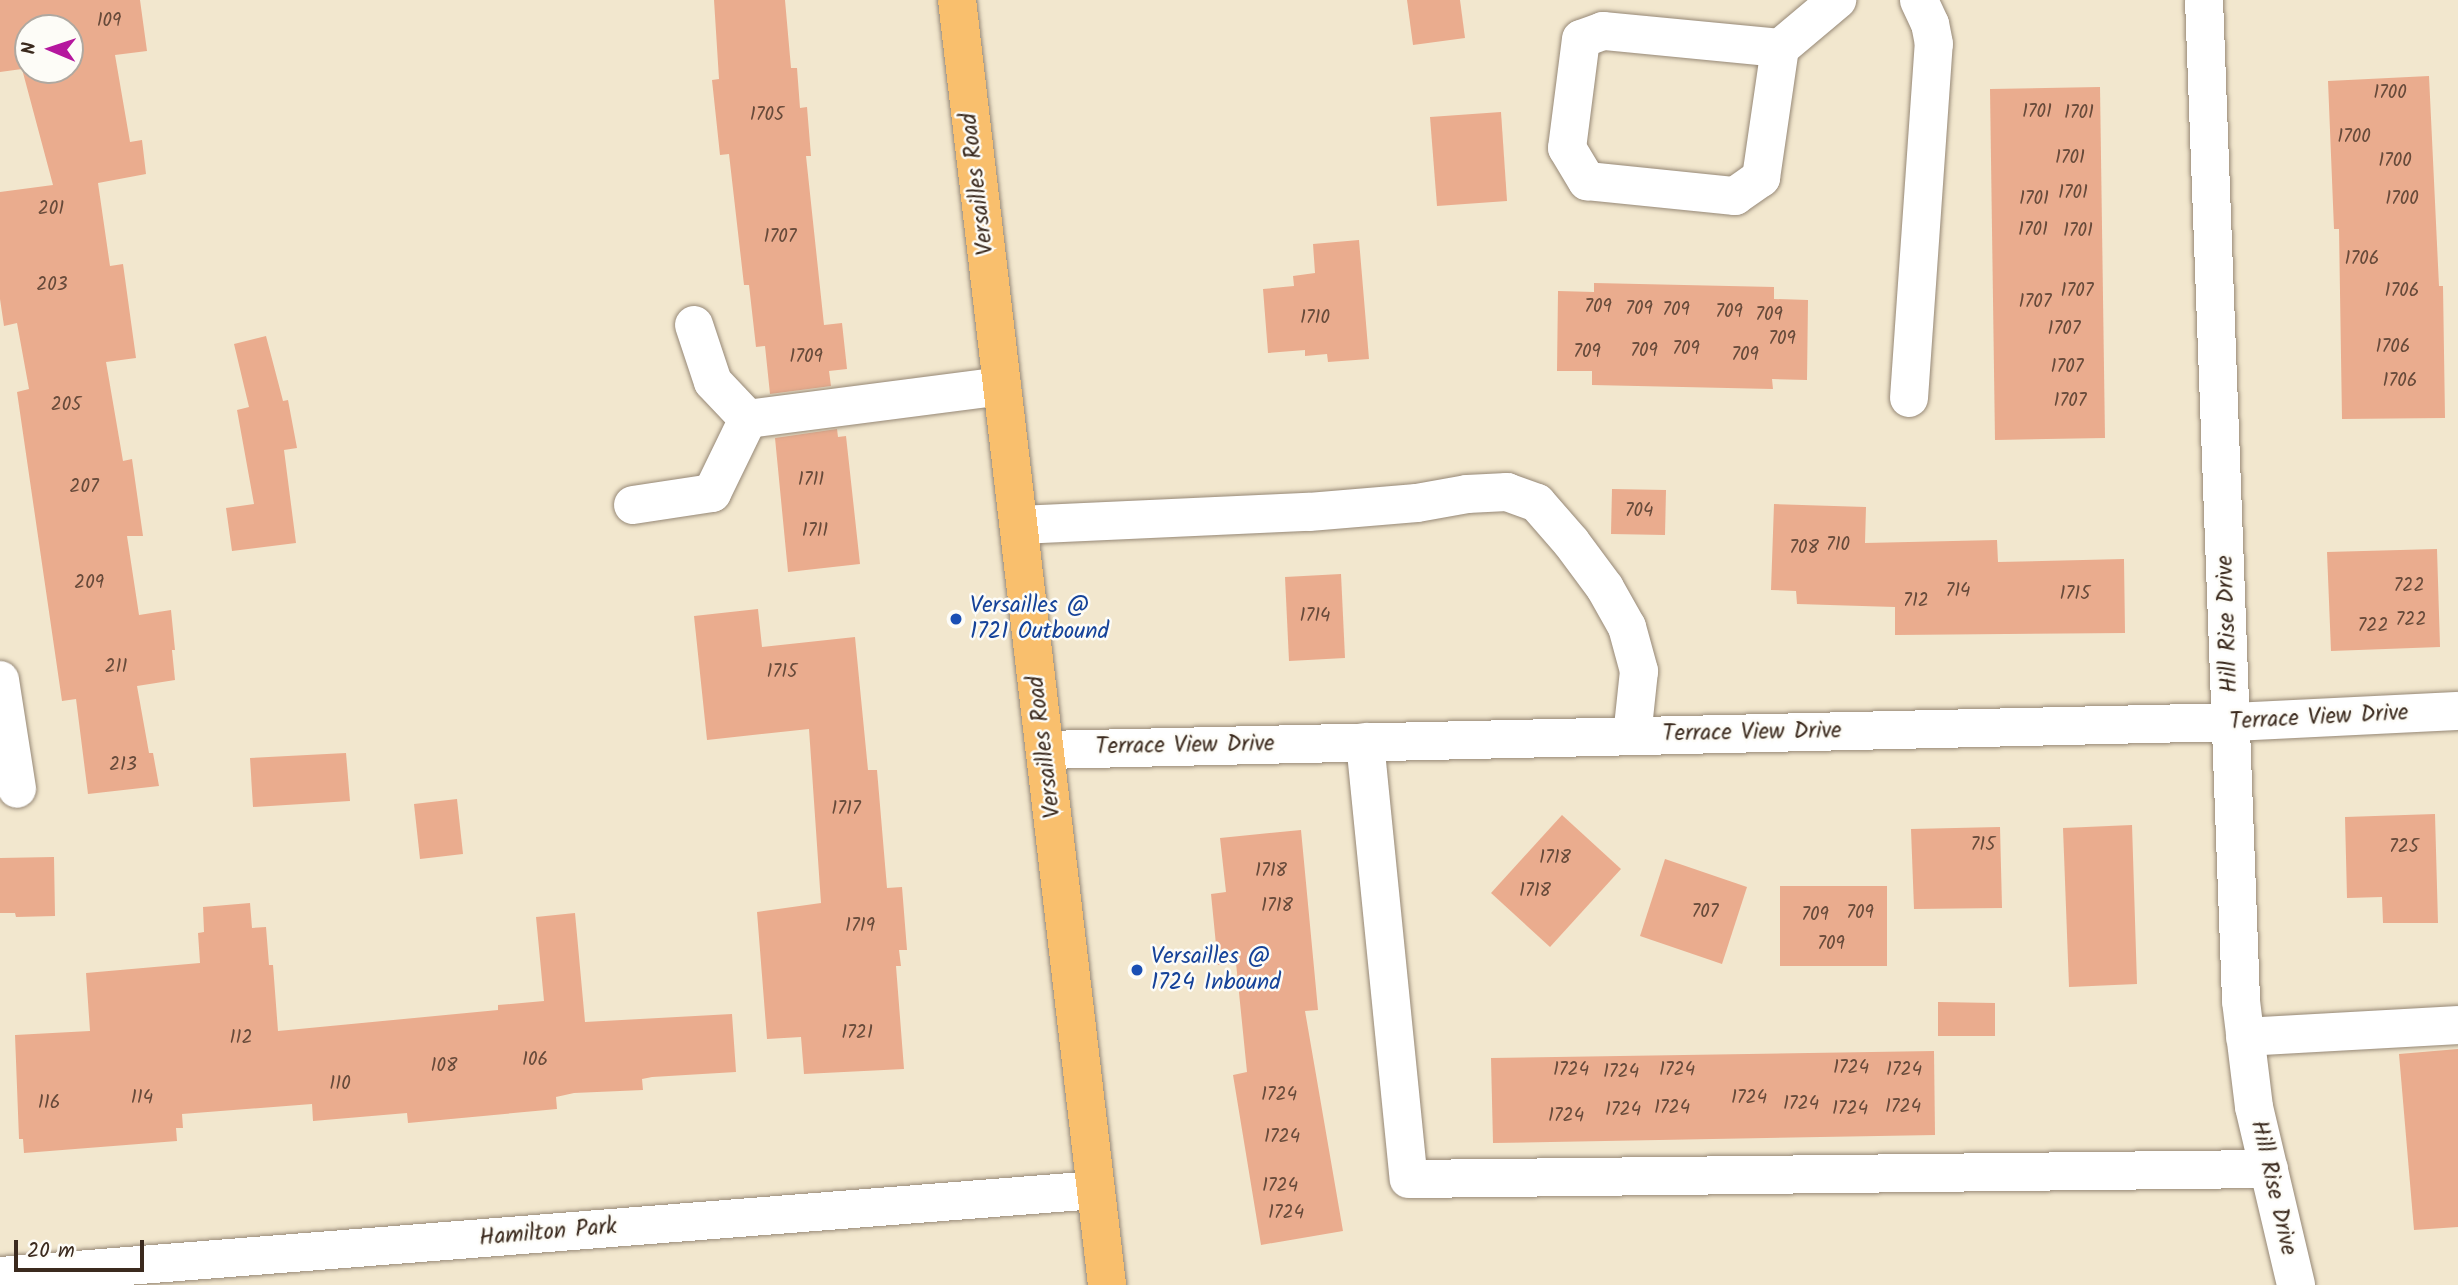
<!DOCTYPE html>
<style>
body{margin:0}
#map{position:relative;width:2458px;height:1285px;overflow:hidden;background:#f2e7ce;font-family:Kalam,sans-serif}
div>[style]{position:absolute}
.building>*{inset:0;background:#eaac8e}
.roads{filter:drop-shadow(0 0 2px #968876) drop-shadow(0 0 2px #968876)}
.minor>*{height:38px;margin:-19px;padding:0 19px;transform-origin:19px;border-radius:19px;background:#fff}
.major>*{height:38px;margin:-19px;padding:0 19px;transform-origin:19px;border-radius:19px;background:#f9bf6d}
.dots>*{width:19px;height:19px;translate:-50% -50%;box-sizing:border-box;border:4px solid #fdfcf7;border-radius:50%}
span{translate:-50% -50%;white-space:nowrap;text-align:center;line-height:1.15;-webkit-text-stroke:5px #fdfcf7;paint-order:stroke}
.number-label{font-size:19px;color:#674a3a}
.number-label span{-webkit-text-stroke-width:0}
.street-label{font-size:23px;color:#3b2a1e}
.transit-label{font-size:23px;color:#164399}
.left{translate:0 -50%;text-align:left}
.north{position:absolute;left:14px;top:14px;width:70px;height:70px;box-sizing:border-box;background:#fdfcf7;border:2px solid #afa8a0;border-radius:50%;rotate:272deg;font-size:19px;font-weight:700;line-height:28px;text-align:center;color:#3b2a1e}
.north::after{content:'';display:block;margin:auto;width:24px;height:32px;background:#b5179e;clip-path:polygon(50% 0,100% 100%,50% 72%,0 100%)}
.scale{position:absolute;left:14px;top:1240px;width:130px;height:32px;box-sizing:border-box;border:4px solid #3b2a1e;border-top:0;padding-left:9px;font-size:21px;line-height:24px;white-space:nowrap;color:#3b2a1e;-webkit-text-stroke:5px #fdfcf7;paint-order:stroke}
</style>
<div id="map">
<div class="building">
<i style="clip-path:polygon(evenodd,0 0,140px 0,147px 51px,115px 55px,130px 142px,142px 140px,146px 174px,98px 183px,110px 266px,123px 264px,136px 358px,106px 362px,123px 461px,132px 459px,143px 536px,127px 536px,139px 615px,171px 610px,175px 650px,172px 650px,175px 680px,137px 686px,149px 753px,153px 753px,159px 786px,88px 794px,76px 699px,62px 701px,17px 392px,29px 389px,17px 323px,4px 326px,0 299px,0 192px,53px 185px,22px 69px,0 72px,0 0,28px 28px,70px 28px,70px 70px,28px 70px,28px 28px)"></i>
<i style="clip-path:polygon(714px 0,785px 0,791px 68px,797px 68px,800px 108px,807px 107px,811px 156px,806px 156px,824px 325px,842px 323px,847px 369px,829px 371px,831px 386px,770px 394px,765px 346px,756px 347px,749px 285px,744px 285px,729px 154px,720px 155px,712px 80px,719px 79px)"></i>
<i style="clip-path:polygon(1407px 0,1460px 0,1465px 38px,1413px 45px)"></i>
<i style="clip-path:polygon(2429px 76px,2439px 286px,2443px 286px,2445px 418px,2342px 419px,2339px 229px,2334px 229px,2328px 81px)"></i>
<i style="clip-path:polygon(2100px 87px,2105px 438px,1995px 440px,1990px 89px)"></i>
<i style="clip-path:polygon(1501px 112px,1507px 201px,1437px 206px,1430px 117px)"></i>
<i style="clip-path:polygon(1359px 240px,1369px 359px,1328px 362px,1327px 354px,1305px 356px,1305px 350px,1268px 353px,1263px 289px,1294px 286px,1293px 276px,1315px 273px,1313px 244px)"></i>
<i style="clip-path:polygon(1594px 283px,1774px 287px,1774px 299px,1808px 300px,1807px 380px,1772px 379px,1773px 389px,1592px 385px,1592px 371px,1557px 371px,1558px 291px,1594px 292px)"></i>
<i style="clip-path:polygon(266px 336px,283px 401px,288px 400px,297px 448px,284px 450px,296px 543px,232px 551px,226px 508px,254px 504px,237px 410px,249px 407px,234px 344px)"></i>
<i style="clip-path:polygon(837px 429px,838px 437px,846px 436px,860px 564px,788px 572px,775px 438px)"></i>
<i style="clip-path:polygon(1612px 489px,1666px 490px,1665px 535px,1611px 534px)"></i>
<i style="clip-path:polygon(1774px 504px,1866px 507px,1865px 543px,1997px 540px,1998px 562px,2124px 559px,2125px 633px,1895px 635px,1895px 607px,1797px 604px,1796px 591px,1771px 590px)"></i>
<i style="clip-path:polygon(2437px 549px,2440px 647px,2331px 651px,2327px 552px)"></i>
<i style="clip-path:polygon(1341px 574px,1345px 658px,1289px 661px,1285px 577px)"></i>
<i style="clip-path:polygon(758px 609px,762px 647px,855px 637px,868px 770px,877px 770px,887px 888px,902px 887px,907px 950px,899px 950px,901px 966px,896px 966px,904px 1069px,804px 1074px,801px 1037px,767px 1039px,757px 912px,821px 903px,809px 729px,707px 740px,694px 616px)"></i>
<i style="clip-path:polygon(346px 753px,350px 801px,253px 807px,250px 758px)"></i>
<i style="clip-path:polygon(457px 799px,463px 854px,420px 859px,414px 804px)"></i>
<i style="clip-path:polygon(2435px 814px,2438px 923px,2383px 923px,2382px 897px,2347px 898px,2345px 817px)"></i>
<i style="clip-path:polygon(1562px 815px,1621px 869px,1550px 947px,1491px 893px)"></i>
<i style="clip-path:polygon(2132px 825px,2137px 984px,2069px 987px,2063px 828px)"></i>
<i style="clip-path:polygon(2000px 827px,2002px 908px,1914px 909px,1911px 829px)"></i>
<i style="clip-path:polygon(1301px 830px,1318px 1010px,1305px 1011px,1343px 1231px,1261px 1245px,1233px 1075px,1247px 1072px,1236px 963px,1218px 965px,1211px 894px,1226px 892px,1220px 838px)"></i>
<i style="clip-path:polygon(54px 857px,55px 916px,16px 917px,15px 913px,0 913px,0 858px)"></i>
<i style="clip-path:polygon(1665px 859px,1747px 887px,1722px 964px,1640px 936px)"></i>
<i style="clip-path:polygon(1780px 886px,1887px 886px,1887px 966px,1780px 966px)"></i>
<i style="clip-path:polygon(250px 903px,252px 928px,266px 927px,269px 965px,273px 965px,278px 1031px,498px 1010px,498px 1005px,544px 1001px,536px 917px,575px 913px,585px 1022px,732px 1014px,736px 1072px,652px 1077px,642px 1079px,643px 1090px,574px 1093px,556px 1097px,557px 1109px,408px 1123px,407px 1113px,313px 1121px,312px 1104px,182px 1114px,183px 1128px,176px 1128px,177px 1141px,24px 1153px,23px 1139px,19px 1139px,15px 1035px,90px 1031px,86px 973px,200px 963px,198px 933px,204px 932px,203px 907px)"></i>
<i style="clip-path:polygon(1938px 1002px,1995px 1003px,1995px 1036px,1938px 1036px)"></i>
<i style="clip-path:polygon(2458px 1049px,2458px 1227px,2414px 1230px,2399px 1054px)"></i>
<i style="clip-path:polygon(1934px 1051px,1935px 1135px,1493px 1143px,1491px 1058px)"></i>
</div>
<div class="roads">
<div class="minor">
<i style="left:2204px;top:0;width:1002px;rotate:87.88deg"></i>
<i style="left:2241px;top:1001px;width:107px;rotate:83deg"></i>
<i style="left:2254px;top:1107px;width:183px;rotate:76.7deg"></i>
<i style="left:1780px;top:48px;width:178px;rotate:-174.5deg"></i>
<i style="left:1603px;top:31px;width:23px;rotate:160deg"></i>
<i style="left:1581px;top:39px;width:110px;rotate:97.3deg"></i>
<i style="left:1567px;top:148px;width:39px;rotate:59deg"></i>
<i style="left:1587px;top:181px;width:149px;rotate:5.8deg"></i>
<i style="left:1735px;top:196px;width:32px;rotate:-35deg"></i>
<i style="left:1761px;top:178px;width:131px;rotate:-81.7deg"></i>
<i style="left:1780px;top:48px;width:75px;rotate:-40.1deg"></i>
<i style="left:694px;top:325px;width:60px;rotate:71.6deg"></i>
<i style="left:713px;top:382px;width:51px;rotate:46.6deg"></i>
<i style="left:748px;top:419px;width:256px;rotate:-7.4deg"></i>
<i style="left:1909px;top:398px;width:355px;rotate:-86deg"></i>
<i style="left:1934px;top:44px;width:20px;rotate:-101deg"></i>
<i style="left:1930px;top:24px;width:26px;rotate:-115deg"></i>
<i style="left:633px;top:505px;width:80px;rotate:-8.6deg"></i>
<i style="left:712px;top:493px;width:82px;rotate:-64.1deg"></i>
<i style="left:1019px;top:525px;width:290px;rotate:-2.6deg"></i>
<i style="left:1309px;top:512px;width:108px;rotate:-4.8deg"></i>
<i style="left:1417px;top:503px;width:51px;rotate:-10.2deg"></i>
<i style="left:1467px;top:494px;width:40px;rotate:-2.9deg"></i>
<i style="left:1507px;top:492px;width:32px;rotate:20deg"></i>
<i style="left:1537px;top:503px;width:52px;rotate:48.9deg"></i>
<i style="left:1571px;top:542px;width:57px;rotate:53.5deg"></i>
<i style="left:1605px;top:588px;width:45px;rotate:60.6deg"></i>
<i style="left:1627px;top:627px;width:46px;rotate:74.7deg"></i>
<i style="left:1639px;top:671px;width:65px;rotate:96.1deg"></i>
<i style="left:0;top:680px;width:110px;rotate:81.1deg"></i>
<i style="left:1365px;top:742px;width:439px;rotate:84.3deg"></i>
<i style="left:1409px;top:1179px;width:860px;rotate:-0.67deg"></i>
<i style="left:1046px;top:750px;width:1186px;rotate:-1.35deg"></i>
<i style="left:2232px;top:722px;width:226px;rotate:-2.8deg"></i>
<i style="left:2245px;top:1037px;width:213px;rotate:-3.2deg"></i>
<i style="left:0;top:1276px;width:1099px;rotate:-4.49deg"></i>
</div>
<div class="major">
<i style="left:957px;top:0;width:1294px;rotate:83.34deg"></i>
</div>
</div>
<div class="dots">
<i style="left:956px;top:619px;background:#1a4fb4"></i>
<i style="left:1137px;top:970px;background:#1a4fb4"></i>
</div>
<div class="number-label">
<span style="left:109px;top:22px">109</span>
<span style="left:2390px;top:94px">1700</span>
<span style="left:2037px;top:113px">1701</span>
<span style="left:2079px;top:114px">1701</span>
<span style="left:767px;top:116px">1705</span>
<span style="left:2354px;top:138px">1700</span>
<span style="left:2070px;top:159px">1701</span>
<span style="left:2395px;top:162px">1700</span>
<span style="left:2073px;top:194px">1701</span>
<span style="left:2034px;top:200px">1701</span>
<span style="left:2402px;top:200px">1700</span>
<span style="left:51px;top:210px">201</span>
<span style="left:2033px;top:231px">1701</span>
<span style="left:2078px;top:232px">1701</span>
<span style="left:780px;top:238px">1707</span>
<span style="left:2362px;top:260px">1706</span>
<span style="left:52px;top:286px">203</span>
<span style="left:2077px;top:292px">1707</span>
<span style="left:2402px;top:292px">1706</span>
<span style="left:2035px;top:303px">1707</span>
<span style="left:1598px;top:308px">709</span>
<span style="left:1639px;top:310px">709</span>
<span style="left:1676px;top:311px">709</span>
<span style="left:1729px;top:313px">709</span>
<span style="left:1769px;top:316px">709</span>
<span style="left:1315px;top:319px">1710</span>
<span style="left:2064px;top:330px">1707</span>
<span style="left:1782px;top:340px">709</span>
<span style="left:2393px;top:348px">1706</span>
<span style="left:1686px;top:350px">709</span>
<span style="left:1644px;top:352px">709</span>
<span style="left:1587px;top:353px">709</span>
<span style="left:1745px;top:356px">709</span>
<span style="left:806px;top:358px">1709</span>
<span style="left:2067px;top:368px">1707</span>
<span style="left:2400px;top:382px">1706</span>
<span style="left:2070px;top:402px">1707</span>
<span style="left:66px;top:406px">205</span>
<span style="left:811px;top:481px">1711</span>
<span style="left:84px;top:488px">207</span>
<span style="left:1639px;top:512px">704</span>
<span style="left:815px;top:532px">1711</span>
<span style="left:1838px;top:546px">710</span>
<span style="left:1804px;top:549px">708</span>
<span style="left:89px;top:584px">209</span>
<span style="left:2409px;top:587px">722</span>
<span style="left:1958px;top:592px">714</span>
<span style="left:2075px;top:595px">1715</span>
<span style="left:1916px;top:602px">712</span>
<span style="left:1315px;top:617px">1714</span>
<span style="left:2411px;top:621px">722</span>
<span style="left:2373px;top:627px">722</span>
<span style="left:116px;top:668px">211</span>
<span style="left:782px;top:673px">1715</span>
<span style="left:123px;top:766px">213</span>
<span style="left:846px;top:810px">1717</span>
<span style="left:1983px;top:846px">715</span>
<span style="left:2404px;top:848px">725</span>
<span style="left:1555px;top:859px">1718</span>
<span style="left:1271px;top:872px">1718</span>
<span style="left:1535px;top:892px">1718</span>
<span style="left:1277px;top:907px">1718</span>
<span style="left:1705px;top:913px">707</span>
<span style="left:1860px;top:914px">709</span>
<span style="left:1815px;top:916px">709</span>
<span style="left:860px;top:927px">1719</span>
<span style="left:1831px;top:945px">709</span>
<span style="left:857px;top:1034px">1721</span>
<span style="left:241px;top:1039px">112</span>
<span style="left:535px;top:1061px">106</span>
<span style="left:444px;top:1067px">108</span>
<span style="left:1851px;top:1069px">1724</span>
<span style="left:1571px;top:1071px">1724</span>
<span style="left:1677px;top:1071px">1724</span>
<span style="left:1904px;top:1071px">1724</span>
<span style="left:1621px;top:1073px">1724</span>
<span style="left:340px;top:1085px">110</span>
<span style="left:1279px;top:1096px">1724</span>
<span style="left:142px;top:1099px">114</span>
<span style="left:1749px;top:1099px">1724</span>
<span style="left:49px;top:1104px">116</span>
<span style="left:1801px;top:1105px">1724</span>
<span style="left:1903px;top:1108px">1724</span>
<span style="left:1672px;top:1109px">1724</span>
<span style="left:1850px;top:1110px">1724</span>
<span style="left:1623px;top:1111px">1724</span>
<span style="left:1566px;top:1117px">1724</span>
<span style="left:1282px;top:1138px">1724</span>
<span style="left:1280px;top:1187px">1724</span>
<span style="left:1286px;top:1214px">1724</span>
</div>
<div class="street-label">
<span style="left:978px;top:184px;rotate:-97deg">Versailles Road</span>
<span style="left:2228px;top:624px;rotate:-92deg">Hill Rise Drive</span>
<span style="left:2319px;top:718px;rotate:-3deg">Terrace View Drive</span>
<span style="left:1752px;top:733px;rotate:-1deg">Terrace View Drive</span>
<span style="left:1185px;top:746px;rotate:-1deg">Terrace View Drive</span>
<span style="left:1045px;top:747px;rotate:-97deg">Versailles Road</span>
<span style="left:2273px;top:1188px;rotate:77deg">Hill Rise Drive</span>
<span style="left:548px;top:1233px;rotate:-5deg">Hamilton Park</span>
</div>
<div class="transit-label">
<span class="left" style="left:970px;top:619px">Versailles @<br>1721 Outbound</span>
<span class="left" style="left:1151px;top:970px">Versailles @<br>1724 Inbound</span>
</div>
<div class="north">N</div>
<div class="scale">20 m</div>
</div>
